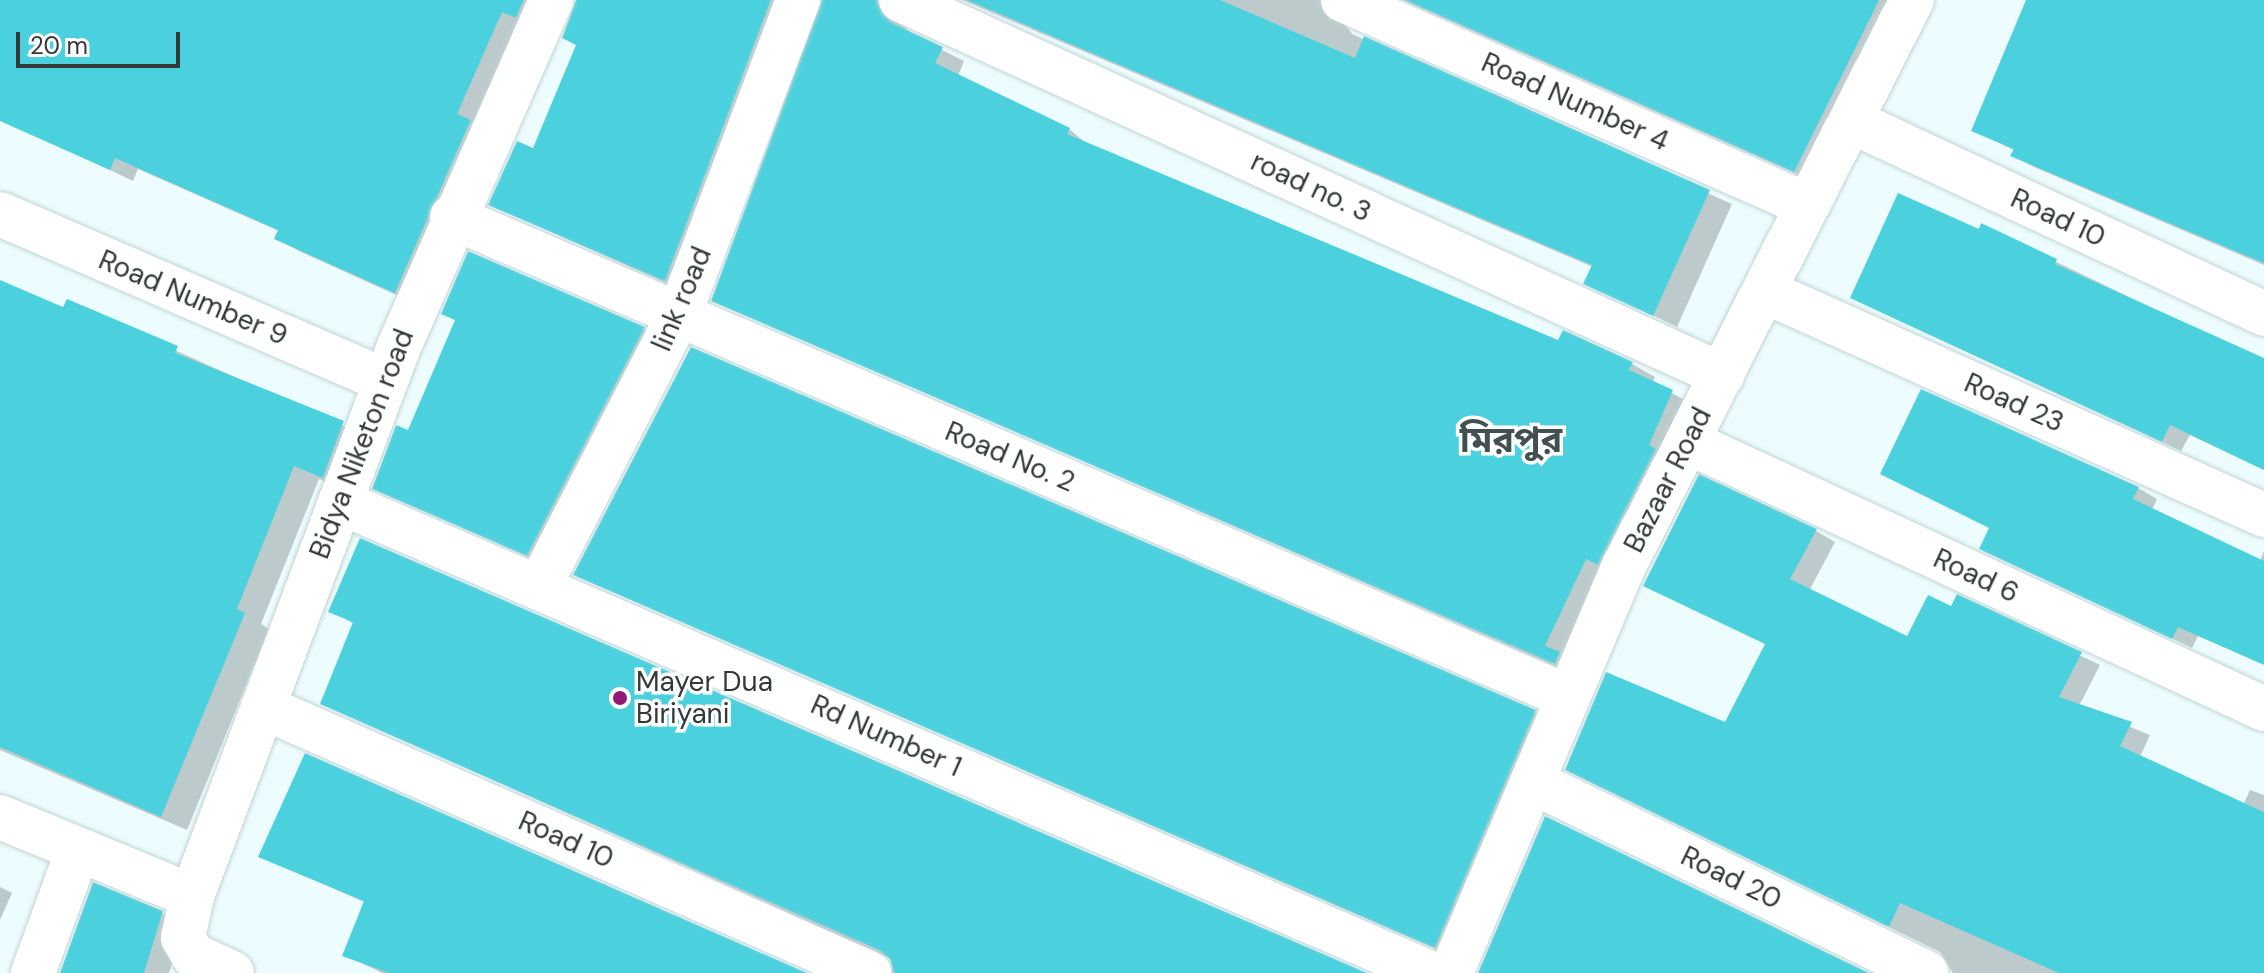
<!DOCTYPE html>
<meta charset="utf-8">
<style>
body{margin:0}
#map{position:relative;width:2264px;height:973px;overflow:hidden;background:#edfdff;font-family:"DM Sans","Noto Sans Bengali",sans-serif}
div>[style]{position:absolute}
.shadow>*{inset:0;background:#0003}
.building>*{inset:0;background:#4bd1de}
.roads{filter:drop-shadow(0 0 2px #c3d4d5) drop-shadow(0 0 2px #c3d4d5)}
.street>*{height:44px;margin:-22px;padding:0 22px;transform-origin:22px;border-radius:22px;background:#fff}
.dots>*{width:22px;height:22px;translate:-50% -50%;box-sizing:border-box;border:4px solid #fff;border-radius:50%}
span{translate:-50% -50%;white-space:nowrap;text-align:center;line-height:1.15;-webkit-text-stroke:7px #fff;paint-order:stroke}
.street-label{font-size:28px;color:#323939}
.poi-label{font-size:28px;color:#323939}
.left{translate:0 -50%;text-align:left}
.district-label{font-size:36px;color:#425051;font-weight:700}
.scale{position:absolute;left:16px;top:32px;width:164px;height:36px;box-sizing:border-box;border:4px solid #323939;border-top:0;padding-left:10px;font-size:24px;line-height:28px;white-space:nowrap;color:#323939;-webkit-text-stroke:6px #fff;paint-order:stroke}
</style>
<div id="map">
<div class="shadow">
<i style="clip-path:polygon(0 0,554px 0,418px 305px,299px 251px,276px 238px,279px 231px,138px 169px,133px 181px,13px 124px,0 97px)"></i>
<i style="clip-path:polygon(577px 0,800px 0,688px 293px,491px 205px,534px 151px,578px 45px)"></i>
<i style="clip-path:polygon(822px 0,905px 0,898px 17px,910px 34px,964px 61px,958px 76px,1069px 129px,1090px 146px,1559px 343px,1632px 364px,1655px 377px,1652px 383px,1695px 405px,1578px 676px,713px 300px)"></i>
<i style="clip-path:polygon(962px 0,1346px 0,1340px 18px,1352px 34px,1732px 204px,1677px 327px,1586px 283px,1593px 267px)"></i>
<i style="clip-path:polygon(1402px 0,1918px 0,1817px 183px)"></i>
<i style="clip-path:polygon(2031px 0,2264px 0,2264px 265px,2034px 167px,2013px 156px,2015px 151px,1973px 130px)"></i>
<i style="clip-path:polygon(1982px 226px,2264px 362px,2264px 470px,2190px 435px,2181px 451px,1872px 308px)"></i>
<i style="clip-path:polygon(0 282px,64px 310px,68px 302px,368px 437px,348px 491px,319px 479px,261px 624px,269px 629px,187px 830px,0 750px)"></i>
<i style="clip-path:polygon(644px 329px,662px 340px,546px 565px,375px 488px,410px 433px)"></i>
<i style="clip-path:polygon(1922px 391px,2138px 488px,2157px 499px,2152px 510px,2260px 561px,2264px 551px,2264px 663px,2198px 636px,2192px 648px,1981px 548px,1991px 529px)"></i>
<i style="clip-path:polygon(1816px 531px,1835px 542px,1809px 591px,1908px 639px,1952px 609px,1958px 597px,2100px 665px,2079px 706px,2150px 735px,2140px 757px,2243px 805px,2250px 790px,2264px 795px,2264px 973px,1953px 973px,1940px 952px,1586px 780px,1726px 724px,1767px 644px,1645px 585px)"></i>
<i style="clip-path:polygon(576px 575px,1535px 712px,1553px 723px,1454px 957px)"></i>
<i style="clip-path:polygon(331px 611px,1362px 973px,892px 973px,891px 959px,323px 703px,354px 624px)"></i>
<i style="clip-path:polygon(261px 856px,802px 973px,382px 973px,345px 955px,366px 903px)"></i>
<i style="clip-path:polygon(0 887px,12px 893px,0 920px)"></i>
<i style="clip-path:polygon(162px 913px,184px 925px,169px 973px,60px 973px)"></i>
</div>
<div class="building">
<i style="clip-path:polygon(0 0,524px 0,516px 18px,502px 12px,457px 114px,471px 120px,395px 293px,274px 239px,278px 230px,115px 158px,110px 170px,0 121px)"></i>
<i style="clip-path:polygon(576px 0,771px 0,665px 281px,488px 205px,517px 141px,533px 148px,576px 45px,562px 38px)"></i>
<i style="clip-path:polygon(822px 0,876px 0,890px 22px,943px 47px,935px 63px,1070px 128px,1067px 134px,1558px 340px,1563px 330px,1633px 362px,1629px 370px,1673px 390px,1649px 445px,1656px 449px,1598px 565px,1586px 559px,1545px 646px,1560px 652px,1555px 664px,711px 301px)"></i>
<i style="clip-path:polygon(967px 0,1220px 0,1355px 58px,1364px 36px,1710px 190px,1653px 316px,1583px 284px,1592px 265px)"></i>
<i style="clip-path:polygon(1405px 0,1879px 0,1794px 172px)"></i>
<i style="clip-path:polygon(2026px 0,2264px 0,2264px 263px,2010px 156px,2014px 149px,1971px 131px)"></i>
<i style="clip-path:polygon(1898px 193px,1979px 229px,1981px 223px,2057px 259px,2055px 264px,2264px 358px,2264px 470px,2170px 425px,2162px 442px,1850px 298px)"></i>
<i style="clip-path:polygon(468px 251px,645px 327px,527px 556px,372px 489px,396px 425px,408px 430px,455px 320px,441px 314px)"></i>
<i style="clip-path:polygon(0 280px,63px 307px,67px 299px,178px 346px,175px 353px,344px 421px,323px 478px,294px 466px,237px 609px,245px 613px,161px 817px,0 747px)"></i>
<i style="clip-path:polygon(691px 347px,1536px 710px,1435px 948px,573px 575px)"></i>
<i style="clip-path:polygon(1921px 389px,2139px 487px,2133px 499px,2264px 561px,2264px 665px,2178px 627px,2172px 639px,1979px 549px,1989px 528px,1880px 474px)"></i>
<i style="clip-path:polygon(1699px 474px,1817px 529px,1790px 579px,1907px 636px,1928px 595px,1951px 606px,1957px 594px,2082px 652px,2059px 697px,2132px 722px,2120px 746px,2264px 812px,2264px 973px,2059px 973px,1900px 903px,1889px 927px,1565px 770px,1606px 672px,1725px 722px,1765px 644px,1643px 586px)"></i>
<i style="clip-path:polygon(360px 538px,1367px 973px,894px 973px,890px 959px,879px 950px,320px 704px,353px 622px,328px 612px)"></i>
<i style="clip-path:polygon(305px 753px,807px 973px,389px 973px,342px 956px,364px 901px,258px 857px)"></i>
<i style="clip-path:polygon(1545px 816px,1869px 973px,1478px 973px)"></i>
<i style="clip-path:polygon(93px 882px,163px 911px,144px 973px,60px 973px)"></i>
</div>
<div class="roads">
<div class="street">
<i style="left:901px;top:0;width:903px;rotate:24.55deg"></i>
<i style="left:1343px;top:0;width:507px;rotate:23.84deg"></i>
<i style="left:1851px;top:121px;width:456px;rotate:25deg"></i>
<i style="left:0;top:214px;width:420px;rotate:23.4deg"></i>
<i style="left:452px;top:217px;width:1215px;rotate:23.27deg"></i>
<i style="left:1764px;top:291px;width:548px;rotate:24.13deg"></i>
<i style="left:1688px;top:442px;width:635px;rotate:24.87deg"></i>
<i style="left:340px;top:502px;width:1187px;rotate:23.37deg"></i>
<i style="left:540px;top:585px;width:304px;rotate:-62.8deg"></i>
<i style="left:679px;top:315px;width:337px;rotate:-69.3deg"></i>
<i style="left:263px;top:707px;width:662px;rotate:23.7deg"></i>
<i style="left:1535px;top:783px;width:435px;rotate:25.9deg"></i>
<i style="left:0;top:817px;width:208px;rotate:22.4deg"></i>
<i style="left:33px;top:973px;width:131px;rotate:-69.9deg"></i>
<i style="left:232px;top:973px;width:43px;rotate:-155.2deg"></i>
<i style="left:193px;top:955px;width:20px;rotate:-120deg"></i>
<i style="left:183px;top:938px;width:43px;rotate:-77.9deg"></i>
<i style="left:192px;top:896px;width:585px;rotate:-69.36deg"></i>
<i style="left:398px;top:349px;width:381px;rotate:-66.3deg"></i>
<i style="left:1451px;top:973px;width:444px;rotate:-67deg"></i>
<i style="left:1625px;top:564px;width:633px;rotate:-63.03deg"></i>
</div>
</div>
<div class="dots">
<i style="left:620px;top:698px;background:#931976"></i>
</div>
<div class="street-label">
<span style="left:1575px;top:102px;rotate:24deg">Road Number 4</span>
<span style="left:1311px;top:187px;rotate:25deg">road no. 3</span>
<span style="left:2058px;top:218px;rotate:25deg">Road 10</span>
<span style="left:193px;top:298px;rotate:23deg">Road Number 9</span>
<span style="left:682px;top:299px;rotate:-67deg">link road</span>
<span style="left:2014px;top:403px;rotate:24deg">Road 23</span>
<span style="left:362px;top:444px;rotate:-69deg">Bidya Niketon road</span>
<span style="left:1010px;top:457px;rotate:23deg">Road No. 2</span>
<span style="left:1668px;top:480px;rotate:-63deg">Bazaar Road</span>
<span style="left:1976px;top:576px;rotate:25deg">Road 6</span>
<span style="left:886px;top:736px;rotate:24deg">Rd Number 1</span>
<span style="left:566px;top:840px;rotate:24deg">Road 10</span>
<span style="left:1731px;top:878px;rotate:26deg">Road 20</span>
</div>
<div class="poi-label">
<span class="left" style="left:636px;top:698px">Mayer Dua<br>Biriyani</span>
</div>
<div class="district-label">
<span style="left:1511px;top:440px">মিরপুর</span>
</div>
<div class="scale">20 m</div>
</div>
